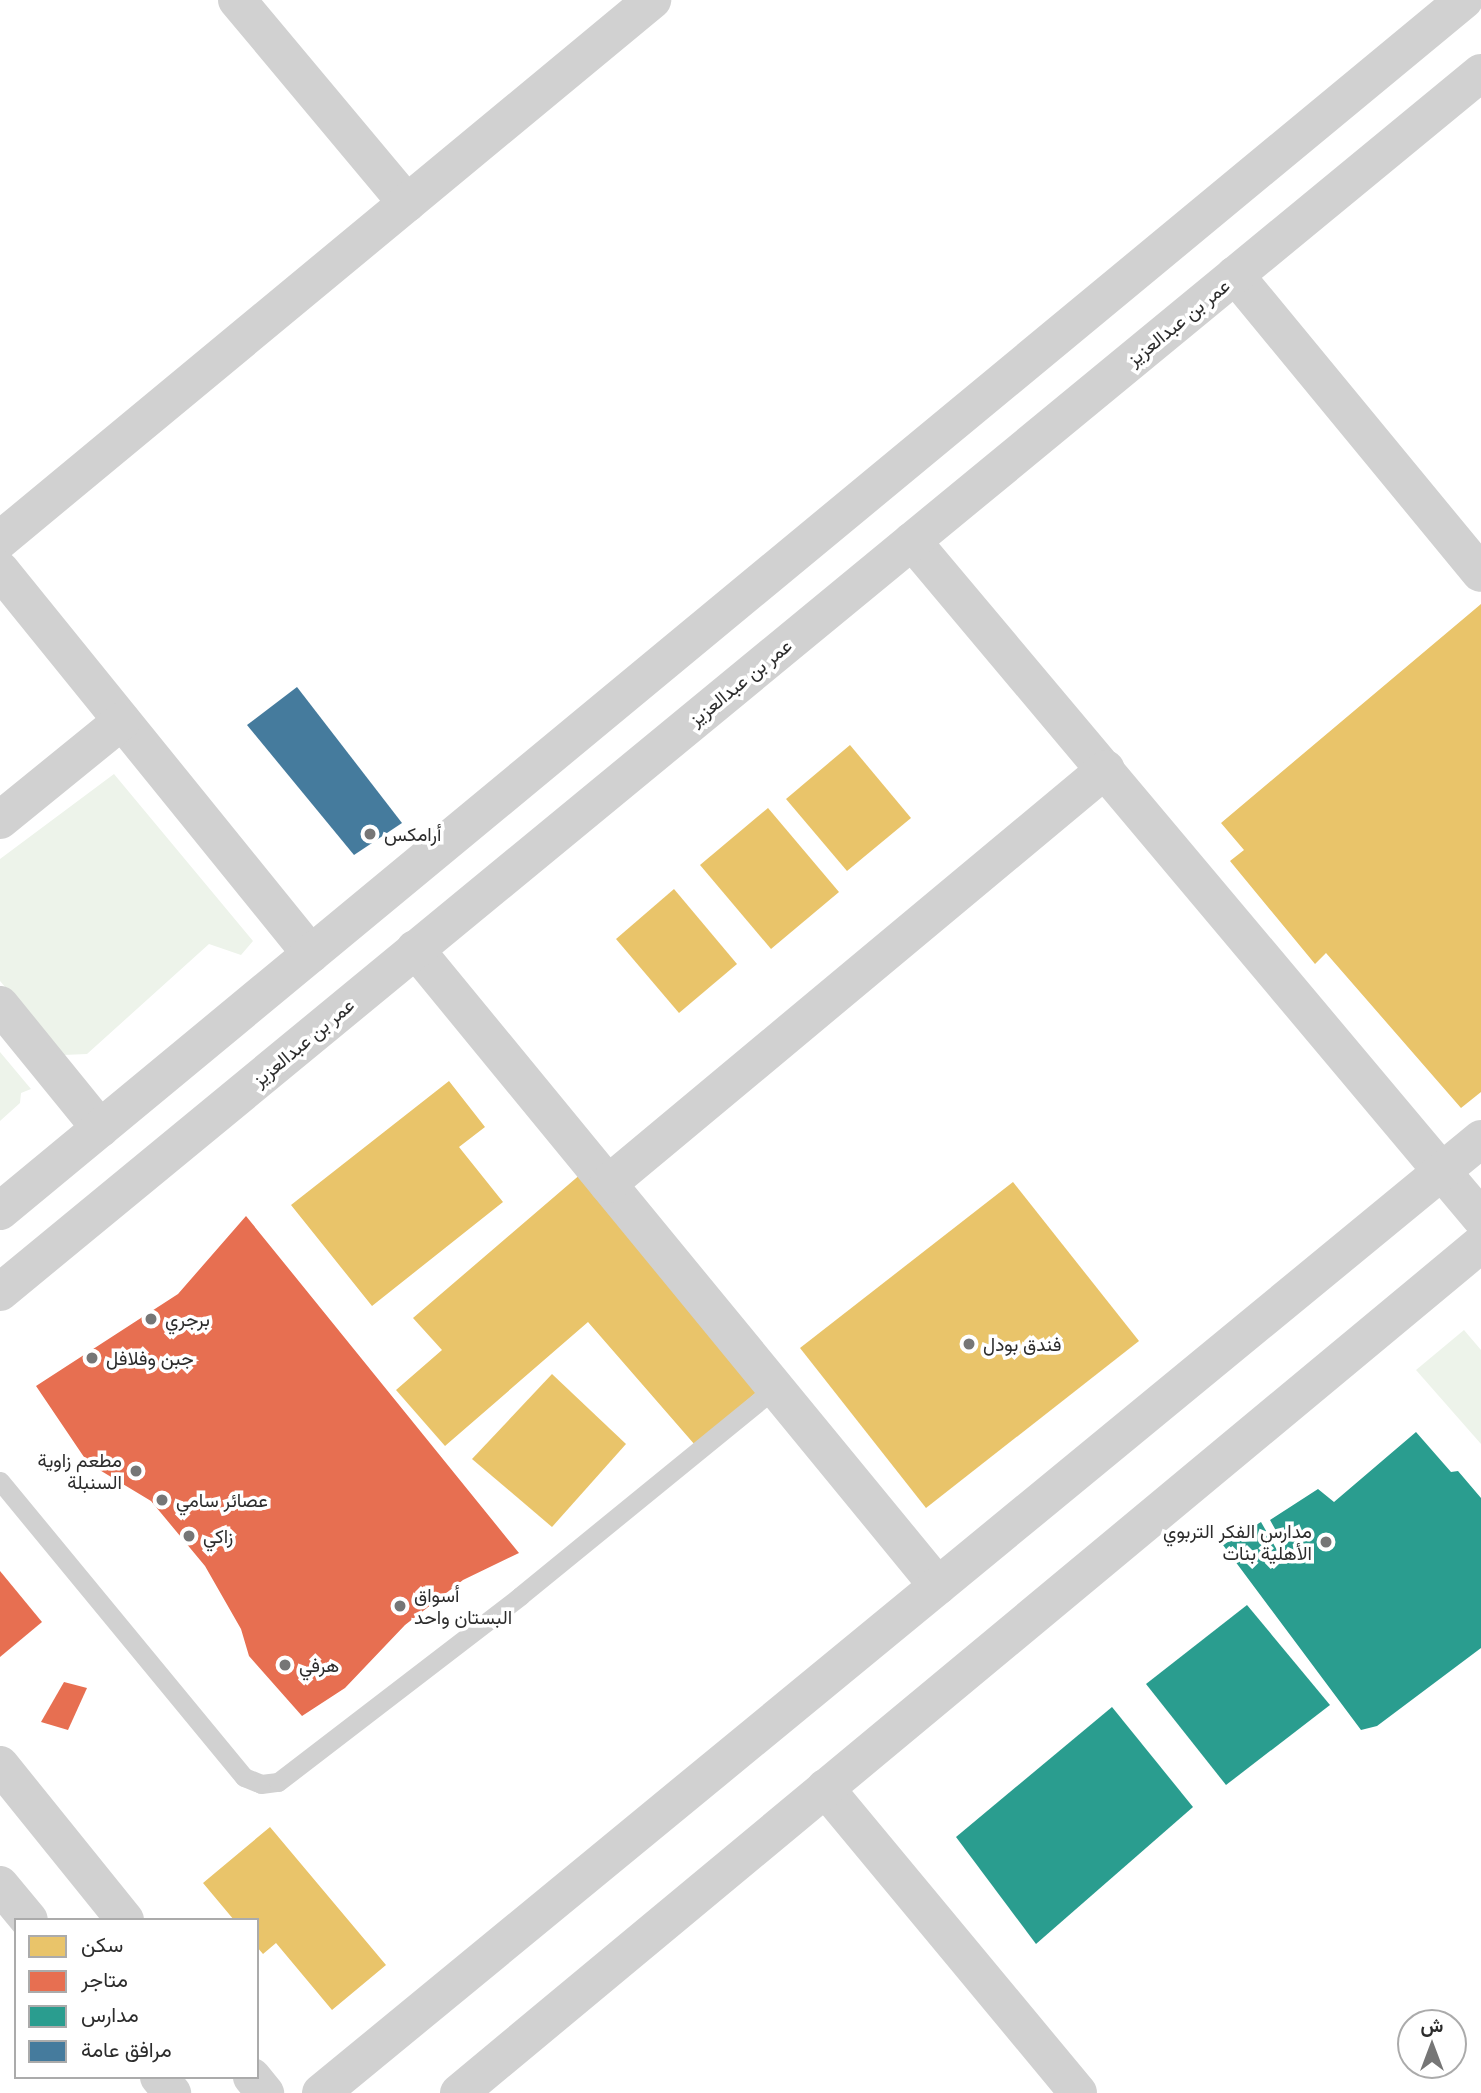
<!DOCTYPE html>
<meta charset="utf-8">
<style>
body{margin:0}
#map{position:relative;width:1481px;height:2093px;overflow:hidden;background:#fff;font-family:"Golos Text",Vazirmatn,sans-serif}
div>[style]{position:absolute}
.green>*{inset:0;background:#edf3ea}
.homes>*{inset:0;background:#e9c46a}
.shops>*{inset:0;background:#e76f51}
.schools>*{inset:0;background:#2a9d8f}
.public>*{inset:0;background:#457b9d}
.service>*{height:19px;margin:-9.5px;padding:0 9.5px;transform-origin:9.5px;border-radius:9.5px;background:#d1d1d1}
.minor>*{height:38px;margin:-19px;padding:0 19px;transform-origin:19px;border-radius:19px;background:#d1d1d1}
.tertiary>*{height:38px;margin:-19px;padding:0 19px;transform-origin:19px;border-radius:19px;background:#d1d1d1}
.dots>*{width:19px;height:19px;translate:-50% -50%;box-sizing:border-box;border:4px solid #fff;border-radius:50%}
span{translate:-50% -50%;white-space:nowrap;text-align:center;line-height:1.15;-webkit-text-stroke:7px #fff;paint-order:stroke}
.street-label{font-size:19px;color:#2c2c2c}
.poi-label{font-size:19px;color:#2c2c2c}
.left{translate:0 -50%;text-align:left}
.right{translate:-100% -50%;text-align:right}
.legend{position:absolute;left:14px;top:1918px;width:245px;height:161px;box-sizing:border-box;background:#fff;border:2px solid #ababab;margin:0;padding:9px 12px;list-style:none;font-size:21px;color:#2c2c2c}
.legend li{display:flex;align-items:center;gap:14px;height:35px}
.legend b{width:35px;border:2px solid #ababab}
.north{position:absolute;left:1397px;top:2009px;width:70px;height:70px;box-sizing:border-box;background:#fff;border:2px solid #ababab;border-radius:50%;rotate:0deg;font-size:19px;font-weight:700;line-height:28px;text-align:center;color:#2c2c2c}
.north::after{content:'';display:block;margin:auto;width:24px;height:32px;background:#767676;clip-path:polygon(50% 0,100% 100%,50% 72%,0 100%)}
</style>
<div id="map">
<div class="green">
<i style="clip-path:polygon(114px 774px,253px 941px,241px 955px,209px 944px,87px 1054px,63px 1055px,0 981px,0 859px)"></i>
<i style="clip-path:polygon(0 1052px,31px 1089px,21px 1093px,20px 1103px,0 1121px)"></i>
<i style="clip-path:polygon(1464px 1330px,1481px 1350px,1481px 1444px,1416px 1370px)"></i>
</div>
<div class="homes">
<i style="clip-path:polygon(1481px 604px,1481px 1092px,1461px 1108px,1326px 953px,1315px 964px,1230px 861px,1244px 850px,1221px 823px)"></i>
<i style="clip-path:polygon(850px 745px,911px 818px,847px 871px,786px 799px)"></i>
<i style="clip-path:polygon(768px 808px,839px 892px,771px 949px,700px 865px)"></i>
<i style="clip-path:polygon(674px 889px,737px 964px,679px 1013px,616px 939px)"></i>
<i style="clip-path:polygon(449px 1081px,485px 1127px,459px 1147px,503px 1202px,372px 1306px,291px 1205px)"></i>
<i style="clip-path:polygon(582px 1173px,766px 1384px,695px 1445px,588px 1322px,445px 1446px,396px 1390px,442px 1350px,413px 1318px)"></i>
<i style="clip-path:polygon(1013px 1182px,1139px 1341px,926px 1508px,800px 1348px)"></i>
<i style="clip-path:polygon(552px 1374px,626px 1444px,552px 1527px,472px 1459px)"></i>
<i style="clip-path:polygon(270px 1827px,386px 1965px,332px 2010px,276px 1943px,263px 1954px,257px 1947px,257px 1920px,234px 1920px,203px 1883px)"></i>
</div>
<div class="shops">
<i style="clip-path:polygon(246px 1216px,519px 1553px,463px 1580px,405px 1625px,345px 1688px,302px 1716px,249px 1656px,241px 1629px,205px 1566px,151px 1501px,88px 1463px,36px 1386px,178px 1294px)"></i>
<i style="clip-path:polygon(0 1571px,42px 1622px,0 1657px)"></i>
<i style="clip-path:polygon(64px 1682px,87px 1688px,68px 1730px,41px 1722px)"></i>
</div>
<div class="schools">
<i style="clip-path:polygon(1416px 1432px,1451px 1472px,1458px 1471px,1481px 1498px,1481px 1648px,1377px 1726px,1361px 1730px,1223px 1545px,1261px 1522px,1277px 1550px,1284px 1545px,1270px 1520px,1318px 1489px,1334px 1502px)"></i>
<i style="clip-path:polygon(1247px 1605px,1330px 1705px,1226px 1785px,1146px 1684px)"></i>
<i style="clip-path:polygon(1112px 1707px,1193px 1807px,1036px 1944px,956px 1837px)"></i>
</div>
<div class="public">
<i style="clip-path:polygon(297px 687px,402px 823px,354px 855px,247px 725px)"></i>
</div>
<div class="service">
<i style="left:0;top:1481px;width:384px;rotate:50.5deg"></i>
<i style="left:244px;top:1777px;width:18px;rotate:22deg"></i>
<i style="left:261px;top:1784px;width:17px;rotate:-7deg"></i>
<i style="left:278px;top:1782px;width:305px;rotate:-37.5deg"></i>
<i style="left:520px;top:1596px;width:329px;rotate:-39.2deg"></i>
</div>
<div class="minor">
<i style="left:237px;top:0;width:265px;rotate:50.1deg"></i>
<i style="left:1235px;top:275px;width:386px;rotate:50.5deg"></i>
<i style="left:0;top:540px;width:847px;rotate:-39.63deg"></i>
<i style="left:912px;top:541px;width:884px;rotate:49.95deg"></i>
<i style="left:0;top:570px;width:494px;rotate:51deg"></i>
<i style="left:0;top:820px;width:157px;rotate:-39.1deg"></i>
<i style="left:415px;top:949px;width:824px;rotate:50.61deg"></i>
<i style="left:0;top:1005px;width:159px;rotate:50.9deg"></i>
<i style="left:608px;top:1184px;width:648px;rotate:-39.81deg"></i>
<i style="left:825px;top:1788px;width:396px;rotate:50.3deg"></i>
<i style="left:321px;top:2093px;width:1502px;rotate:-39.43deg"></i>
<i style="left:459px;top:2093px;width:1329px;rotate:-39.72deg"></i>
</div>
<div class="tertiary">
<i style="left:0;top:1211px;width:1900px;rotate:-39.6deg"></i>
<i style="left:0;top:1292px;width:1918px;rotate:-39.46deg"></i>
<i style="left:0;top:1765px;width:199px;rotate:51.1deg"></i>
<i style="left:0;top:1885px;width:45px;rotate:50.4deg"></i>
<i style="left:159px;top:2077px;width:21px;rotate:51deg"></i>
<i style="left:252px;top:2077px;width:21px;rotate:51deg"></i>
</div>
<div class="dots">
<i style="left:370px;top:834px;background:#767676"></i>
<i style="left:151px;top:1319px;background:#767676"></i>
<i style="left:969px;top:1344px;background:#767676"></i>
<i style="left:92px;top:1358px;background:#767676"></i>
<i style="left:136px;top:1471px;background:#767676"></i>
<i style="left:162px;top:1500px;background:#767676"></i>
<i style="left:189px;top:1536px;background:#767676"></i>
<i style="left:1326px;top:1542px;background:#767676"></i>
<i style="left:400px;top:1606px;background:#767676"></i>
<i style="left:285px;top:1665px;background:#767676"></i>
</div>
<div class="street-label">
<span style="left:1178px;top:322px;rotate:-39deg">عمر بن عبدالعزيز</span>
<span style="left:740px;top:682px;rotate:-39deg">عمر بن عبدالعزيز</span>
<span style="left:303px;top:1042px;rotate:-40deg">عمر بن عبدالعزيز</span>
</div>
<div class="poi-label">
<span class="left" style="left:384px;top:834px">أرامكس</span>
<span class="left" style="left:165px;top:1319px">برجري</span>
<span class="left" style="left:983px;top:1344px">فندق بودل</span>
<span class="left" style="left:106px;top:1358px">جبن وفلافل</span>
<span class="right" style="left:122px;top:1471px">مطعم زاوية<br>السنبلة</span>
<span class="left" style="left:176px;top:1500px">عصائر سامي</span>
<span class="right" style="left:1312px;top:1542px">مدارس الفكر التربوي<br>الأهلية بنات</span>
<span class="left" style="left:203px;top:1536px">زاكي</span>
<span class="left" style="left:414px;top:1606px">أسواق<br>البستان واحد</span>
<span class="left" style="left:299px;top:1665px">هرفي</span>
</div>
<ul class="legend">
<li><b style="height:19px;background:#e9c46a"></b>سكن</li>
<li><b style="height:19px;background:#e76f51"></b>متاجر</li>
<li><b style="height:19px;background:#2a9d8f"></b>مدارس</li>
<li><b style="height:19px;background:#457b9d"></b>مرافق عامة</li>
</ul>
<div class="north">ش</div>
</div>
